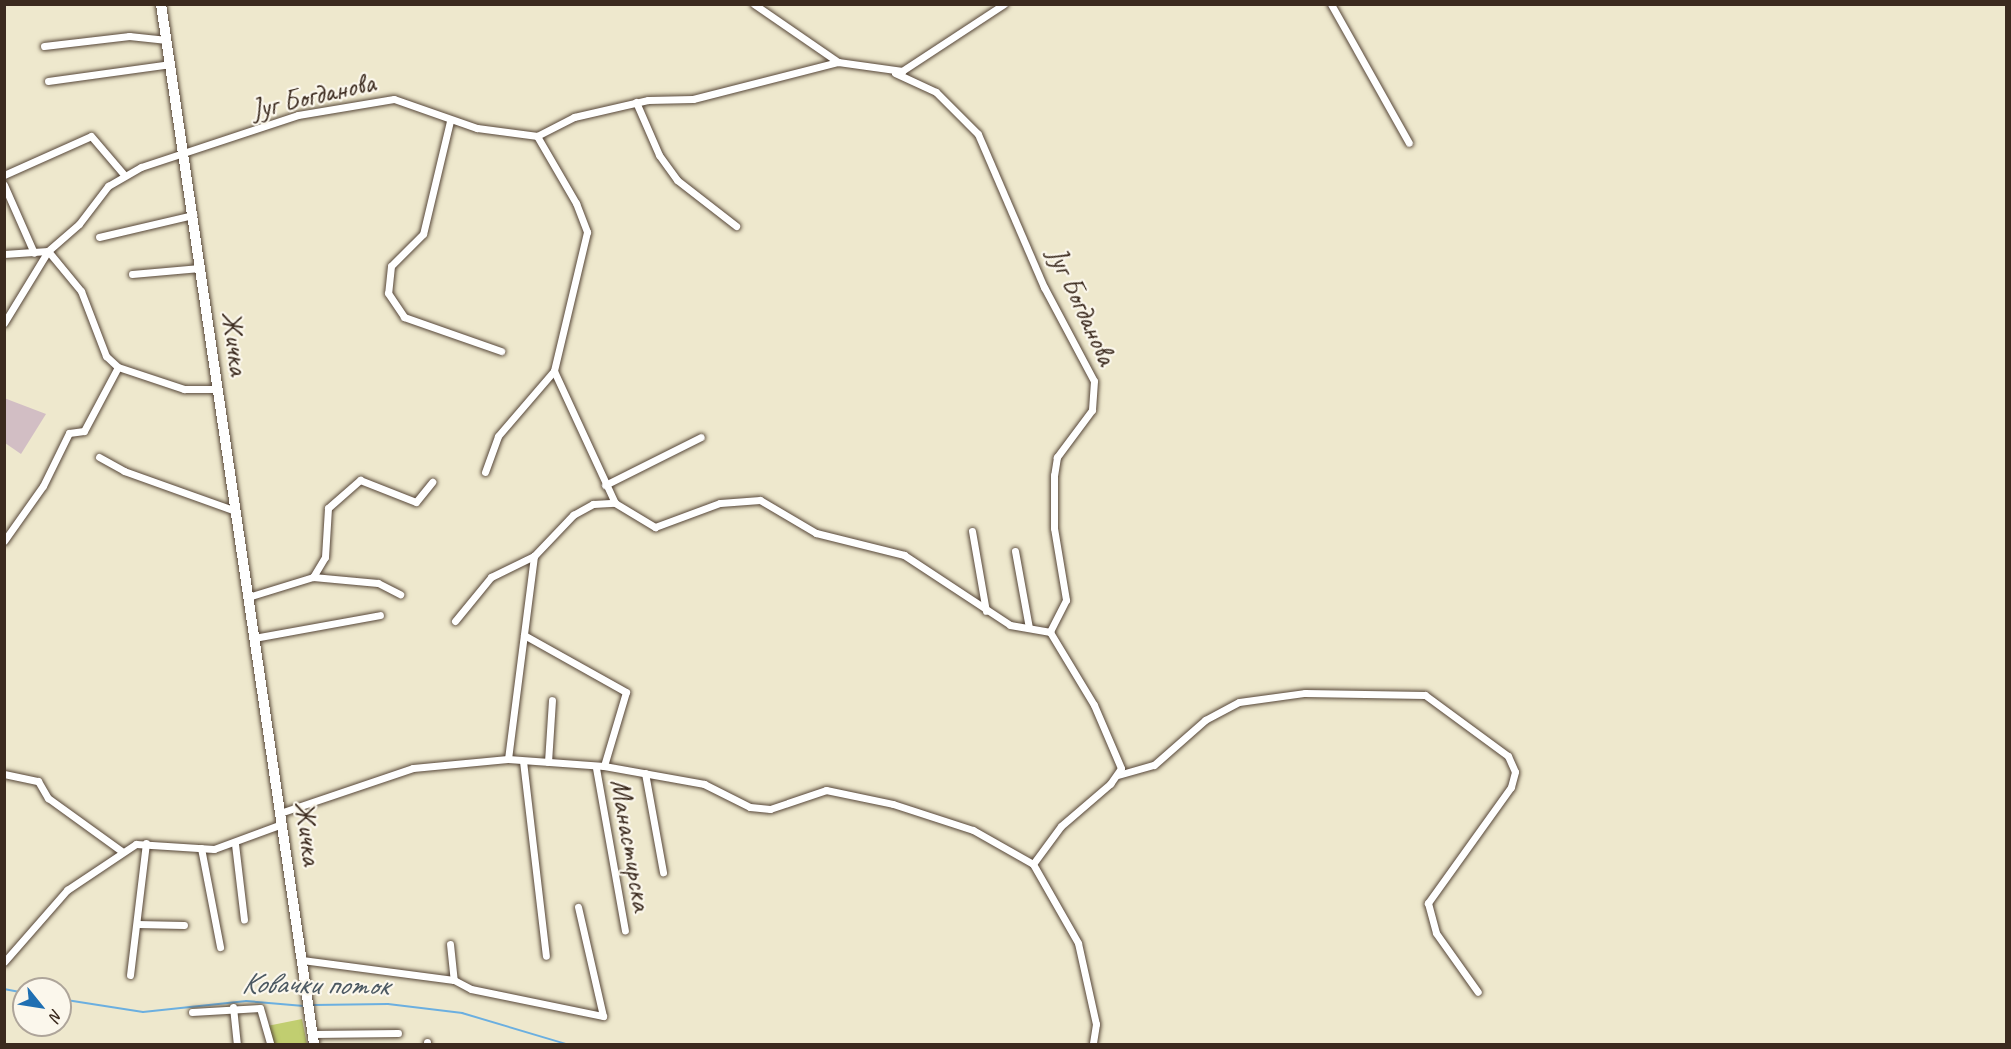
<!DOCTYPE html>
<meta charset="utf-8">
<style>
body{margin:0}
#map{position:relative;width:2011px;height:1049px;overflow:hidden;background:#eee8cd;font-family:Caveat,sans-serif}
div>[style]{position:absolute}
.industrial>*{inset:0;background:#d2bec4}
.green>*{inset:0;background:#c1ce70}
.stream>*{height:2px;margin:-1px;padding:0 1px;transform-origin:1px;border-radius:1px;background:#6bafe0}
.roads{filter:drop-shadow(0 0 2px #564638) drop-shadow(0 0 2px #564638)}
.street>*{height:7px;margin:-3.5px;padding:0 3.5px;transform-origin:3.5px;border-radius:3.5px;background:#fff}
.secondary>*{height:10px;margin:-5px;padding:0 5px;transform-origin:5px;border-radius:5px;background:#fff}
span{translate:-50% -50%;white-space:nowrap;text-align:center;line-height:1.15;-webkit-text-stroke:4.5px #fbf7ec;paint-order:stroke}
.street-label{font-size:28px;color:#3b2a1e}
.water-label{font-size:30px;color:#4c5962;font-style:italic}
.frame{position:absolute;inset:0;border:6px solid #3b2a1e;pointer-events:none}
.north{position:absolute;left:12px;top:977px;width:60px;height:60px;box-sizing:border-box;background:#fbf7ec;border:2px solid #aea59a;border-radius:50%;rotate:120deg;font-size:16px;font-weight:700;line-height:24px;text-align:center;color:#3b2a1e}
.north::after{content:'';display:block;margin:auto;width:21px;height:27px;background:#1f6fb2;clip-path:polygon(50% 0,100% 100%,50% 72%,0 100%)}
</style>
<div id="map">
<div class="industrial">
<i style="clip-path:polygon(4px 398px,46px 414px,21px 454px,5px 443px)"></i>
</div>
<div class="green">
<i style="clip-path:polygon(302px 1019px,307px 1044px,270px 1044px,267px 1026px)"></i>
</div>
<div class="stream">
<i style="left:4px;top:989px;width:20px;rotate:11deg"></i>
<i style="left:60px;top:999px;width:84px;rotate:8.9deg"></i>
<i style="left:143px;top:1012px;width:104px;rotate:-6.1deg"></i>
<i style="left:246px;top:1001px;width:58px;rotate:4.9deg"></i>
<i style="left:313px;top:1005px;width:75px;rotate:-0.8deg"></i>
<i style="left:388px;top:1004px;width:75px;rotate:6.9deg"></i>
<i style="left:462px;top:1013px;width:109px;rotate:16.6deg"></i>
</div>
<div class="roads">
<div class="street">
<i style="left:754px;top:4px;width:102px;rotate:34.6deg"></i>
<i style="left:1331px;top:4px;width:159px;rotate:60.7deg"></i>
<i style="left:44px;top:46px;width:86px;rotate:-6.7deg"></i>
<i style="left:129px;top:36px;width:38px;rotate:6deg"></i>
<i style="left:895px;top:73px;width:45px;rotate:24.9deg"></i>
<i style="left:936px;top:92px;width:59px;rotate:45deg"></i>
<i style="left:978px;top:134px;width:167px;rotate:66.7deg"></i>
<i style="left:1044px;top:287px;width:106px;rotate:62deg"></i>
<i style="left:1094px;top:381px;width:29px;rotate:94deg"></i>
<i style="left:1092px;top:410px;width:59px;rotate:126.7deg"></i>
<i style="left:1057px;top:457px;width:18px;rotate:99deg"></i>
<i style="left:1054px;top:475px;width:53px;rotate:90deg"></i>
<i style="left:1054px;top:528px;width:73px;rotate:80.5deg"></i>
<i style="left:1066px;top:600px;width:36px;rotate:117deg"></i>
<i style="left:48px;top:81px;width:124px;rotate:-7.9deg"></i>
<i style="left:636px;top:102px;width:58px;rotate:66.5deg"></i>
<i style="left:659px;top:155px;width:31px;rotate:54deg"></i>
<i style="left:677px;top:180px;width:75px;rotate:37.9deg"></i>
<i style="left:450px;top:121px;width:116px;rotate:103.4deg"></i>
<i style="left:423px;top:234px;width:45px;rotate:135deg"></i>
<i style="left:391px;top:266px;width:27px;rotate:96deg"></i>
<i style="left:388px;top:293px;width:29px;rotate:56deg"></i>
<i style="left:404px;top:317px;width:103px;rotate:19.3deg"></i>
<i style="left:537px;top:136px;width:78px;rotate:59.8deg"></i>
<i style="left:576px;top:203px;width:31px;rotate:69deg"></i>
<i style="left:587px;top:232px;width:143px;rotate:103.4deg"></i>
<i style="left:554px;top:371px;width:145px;rotate:65.2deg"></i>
<i style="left:615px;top:503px;width:47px;rotate:31deg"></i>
<i style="left:655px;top:527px;width:69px;rotate:-20.3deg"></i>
<i style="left:720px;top:503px;width:40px;rotate:-4.3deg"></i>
<i style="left:760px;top:500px;width:65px;rotate:30.5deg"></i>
<i style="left:816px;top:533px;width:91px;rotate:14deg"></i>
<i style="left:904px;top:555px;width:127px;rotate:33.4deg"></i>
<i style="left:1010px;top:625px;width:41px;rotate:9.9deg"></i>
<i style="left:4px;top:175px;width:95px;rotate:-24.1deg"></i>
<i style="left:91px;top:136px;width:52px;rotate:49.6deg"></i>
<i style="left:4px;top:185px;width:74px;rotate:66.2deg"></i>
<i style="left:99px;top:237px;width:97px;rotate:-13.2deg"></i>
<i style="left:48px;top:251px;width:52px;rotate:50.5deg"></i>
<i style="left:81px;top:291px;width:70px;rotate:69deg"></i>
<i style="left:106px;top:356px;width:16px;rotate:43deg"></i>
<i style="left:118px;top:367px;width:70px;rotate:18.4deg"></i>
<i style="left:184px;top:389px;width:34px"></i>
<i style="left:4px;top:254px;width:44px;rotate:-3.9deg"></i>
<i style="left:48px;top:251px;width:41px;rotate:-41.1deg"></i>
<i style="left:79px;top:224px;width:48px;rotate:-52.7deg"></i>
<i style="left:108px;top:186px;width:38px;rotate:-30deg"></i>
<i style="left:141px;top:167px;width:165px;rotate:-18.3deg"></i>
<i style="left:298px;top:115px;width:97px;rotate:-9.5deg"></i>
<i style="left:394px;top:99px;width:88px;rotate:19.3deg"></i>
<i style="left:477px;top:128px;width:61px;rotate:7.6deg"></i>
<i style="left:537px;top:136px;width:42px;rotate:-27.2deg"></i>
<i style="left:574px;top:117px;width:76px;rotate:-12.9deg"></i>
<i style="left:648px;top:100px;width:45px;rotate:-1.3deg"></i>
<i style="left:693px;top:99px;width:150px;rotate:-14.3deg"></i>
<i style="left:838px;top:62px;width:65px;rotate:8deg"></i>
<i style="left:902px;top:71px;width:122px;rotate:-33.3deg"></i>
<i style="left:132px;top:274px;width:68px;rotate:-5deg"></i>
<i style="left:4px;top:323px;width:84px;rotate:-58.6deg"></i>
<i style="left:99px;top:457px;width:29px;rotate:29deg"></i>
<i style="left:124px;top:471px;width:119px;rotate:19.7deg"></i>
<i style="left:485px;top:472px;width:38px;rotate:-70deg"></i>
<i style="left:498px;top:436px;width:86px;rotate:-49.3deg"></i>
<i style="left:605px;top:485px;width:107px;rotate:-26.6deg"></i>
<i style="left:972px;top:531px;width:81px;rotate:80.1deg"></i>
<i style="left:4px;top:541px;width:67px;rotate:-54.7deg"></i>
<i style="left:43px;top:486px;width:59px;rotate:-63.9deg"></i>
<i style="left:69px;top:433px;width:15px;rotate:-8deg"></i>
<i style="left:84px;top:431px;width:72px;rotate:-62deg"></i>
<i style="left:1015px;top:551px;width:78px;rotate:79.7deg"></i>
<i style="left:313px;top:577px;width:23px;rotate:-59deg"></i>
<i style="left:325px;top:557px;width:49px;rotate:-86.5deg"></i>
<i style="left:328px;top:508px;width:43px;rotate:-41.2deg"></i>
<i style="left:360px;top:480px;width:60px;rotate:21.4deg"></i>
<i style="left:416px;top:502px;width:26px;rotate:-51deg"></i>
<i style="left:248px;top:597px;width:68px;rotate:-17.1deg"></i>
<i style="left:313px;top:577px;width:65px;rotate:5.3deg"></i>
<i style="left:378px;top:583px;width:25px;rotate:27deg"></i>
<i style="left:455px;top:621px;width:57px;rotate:-50.7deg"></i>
<i style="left:491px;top:577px;width:48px;rotate:-26deg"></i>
<i style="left:524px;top:635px;width:117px;rotate:29.2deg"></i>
<i style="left:626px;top:692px;width:77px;rotate:106.6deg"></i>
<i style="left:254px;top:638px;width:128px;rotate:-10.3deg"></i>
<i style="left:508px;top:759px;width:205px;rotate:-82.7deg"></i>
<i style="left:534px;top:556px;width:57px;rotate:-46.4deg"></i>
<i style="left:573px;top:515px;width:23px;rotate:-29deg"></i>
<i style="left:593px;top:504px;width:22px;rotate:-3deg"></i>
<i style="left:523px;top:761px;width:196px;rotate:83.3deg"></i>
<i style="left:548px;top:762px;width:62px;rotate:-86.3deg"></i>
<i style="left:596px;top:768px;width:165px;rotate:79.9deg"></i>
<i style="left:645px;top:773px;width:101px;rotate:79.7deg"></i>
<i style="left:4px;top:774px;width:35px;rotate:12deg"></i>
<i style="left:38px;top:781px;width:20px;rotate:60deg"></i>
<i style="left:48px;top:798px;width:92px;rotate:35.8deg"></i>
<i style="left:1118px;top:775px;width:37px;rotate:-16deg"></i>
<i style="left:1154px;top:765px;width:68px;rotate:-41.4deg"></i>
<i style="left:1205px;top:720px;width:38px;rotate:-28deg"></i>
<i style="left:1239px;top:702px;width:67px;rotate:-7.8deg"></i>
<i style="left:1305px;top:693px;width:120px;rotate:1deg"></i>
<i style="left:1425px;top:695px;width:103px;rotate:36.3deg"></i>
<i style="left:1508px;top:756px;width:17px;rotate:66deg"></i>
<i style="left:1515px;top:772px;width:16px;rotate:105deg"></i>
<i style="left:1511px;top:787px;width:143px;rotate:125.6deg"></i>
<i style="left:1428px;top:903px;width:31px;rotate:75deg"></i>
<i style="left:1436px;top:933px;width:72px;rotate:54.6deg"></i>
<i style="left:280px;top:813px;width:140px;rotate:-18.7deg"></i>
<i style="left:413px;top:768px;width:95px;rotate:-5.4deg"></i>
<i style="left:508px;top:759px;width:96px;rotate:4.2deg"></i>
<i style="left:604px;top:766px;width:102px;rotate:10.2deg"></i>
<i style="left:704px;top:784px;width:51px;rotate:26.6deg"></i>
<i style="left:750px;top:807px;width:20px;rotate:6deg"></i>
<i style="left:770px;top:809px;width:59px;rotate:-18.7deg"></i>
<i style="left:826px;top:790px;width:68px;rotate:11.8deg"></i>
<i style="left:893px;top:804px;width:84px;rotate:18deg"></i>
<i style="left:973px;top:830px;width:69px;rotate:29.5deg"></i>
<i style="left:1033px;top:864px;width:91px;rotate:60.3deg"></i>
<i style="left:1078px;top:943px;width:83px;rotate:77.5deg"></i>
<i style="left:1096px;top:1024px;width:20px;rotate:99deg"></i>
<i style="left:235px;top:844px;width:76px;rotate:83.2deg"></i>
<i style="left:201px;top:848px;width:101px;rotate:79.1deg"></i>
<i style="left:1033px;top:864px;width:47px;rotate:-53.6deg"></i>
<i style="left:1061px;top:826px;width:65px;rotate:-40.6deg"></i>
<i style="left:1110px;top:784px;width:19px;rotate:-55deg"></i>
<i style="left:1121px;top:768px;width:69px;rotate:-113.2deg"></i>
<i style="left:1094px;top:705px;width:85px;rotate:-121.1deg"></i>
<i style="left:137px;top:924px;width:47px;rotate:1.2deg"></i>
<i style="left:450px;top:944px;width:36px;rotate:84deg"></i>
<i style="left:302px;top:960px;width:153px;rotate:7.5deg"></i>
<i style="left:454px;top:980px;width:19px;rotate:28deg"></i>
<i style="left:471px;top:989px;width:135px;rotate:11.6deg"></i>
<i style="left:603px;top:1016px;width:112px;rotate:-102.9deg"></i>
<i style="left:4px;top:962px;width:96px;rotate:-48.8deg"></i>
<i style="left:67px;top:890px;width:83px;rotate:-33.7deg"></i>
<i style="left:136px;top:844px;width:78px;rotate:3.7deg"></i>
<i style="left:214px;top:849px;width:72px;rotate:-20.2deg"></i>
<i style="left:130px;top:975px;width:133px;rotate:-83.1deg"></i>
<i style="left:233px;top:1007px;width:37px;rotate:84deg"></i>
<i style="left:192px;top:1012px;width:68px;rotate:-3.4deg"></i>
<i style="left:260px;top:1008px;width:37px;rotate:74deg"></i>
<i style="left:313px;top:1034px;width:85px;rotate:-0.7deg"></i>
<i style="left:427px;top:1044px;width:2px;rotate:-90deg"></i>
</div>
<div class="secondary">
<i style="left:161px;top:4px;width:1051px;rotate:81.63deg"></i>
</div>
</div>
<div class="street-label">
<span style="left:313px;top:96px;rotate:-13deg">Југ Богданова</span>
<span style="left:1082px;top:306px;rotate:65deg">Југ Богданова</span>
<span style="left:235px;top:343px;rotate:82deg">Жичка</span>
<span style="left:308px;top:833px;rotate:82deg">Жичка</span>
<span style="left:631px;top:845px;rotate:80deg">Манастирска</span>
</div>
<div class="water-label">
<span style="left:315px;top:984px;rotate:1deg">Ковачки поток</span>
</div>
<div class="frame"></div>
<div class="north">N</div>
</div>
